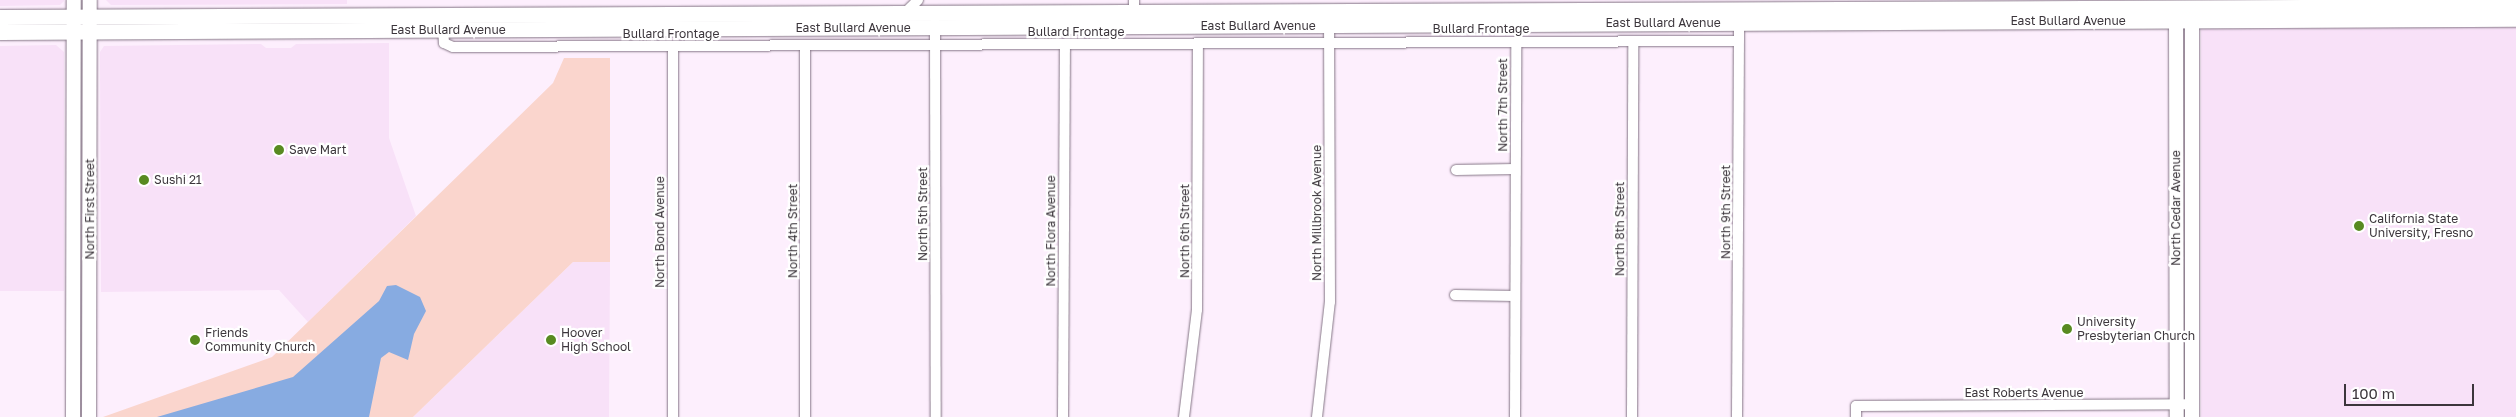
<!DOCTYPE html>
<style>
body{margin:0}
#map{position:relative;width:2516px;height:417px;overflow:hidden;background:#fdeffd;font-family:"Golos Text",sans-serif}
div>[style]{position:absolute}
.built>*{inset:0;background:#f8e1f8}
.green>*{inset:0;background:#fad5cd}
.water>*{inset:0;background:#87abe1}
.roads{filter:drop-shadow(0 0 1px #857686) drop-shadow(0 0 1px #857686)}
.minor>*{height:10px;margin:-5px;padding:0 5px;transform-origin:5px;border-radius:5px;background:#fff}
.secondary>*{height:14px;margin:-7px;padding:0 7px;transform-origin:7px;border-radius:7px;background:#fff}
.primary>*{height:15px;margin:-7.5px;padding:0 7.5px;transform-origin:7.5px;border-radius:7.5px;background:#fff}
.dots>*{width:14px;height:14px;translate:-50% -50%;box-sizing:border-box;border:2px solid #fff;border-radius:50%}
span{translate:-50% -50%;white-space:nowrap;text-align:center;line-height:1.15;-webkit-text-stroke:4.5px #fff;paint-order:stroke}
.street-label{font-size:12px;color:#3c363c}
.poi-label{font-size:12px;color:#3c363c}
.left{translate:0 -50%;text-align:left}
.scale{position:absolute;left:2344px;top:384px;width:130px;height:22px;box-sizing:border-box;border:2px solid #3c363c;border-top:0;padding-left:6px;font-size:15px;line-height:18px;white-space:nowrap;color:#3c363c;-webkit-text-stroke:4px #fff;paint-order:stroke}
</style>
<div id="map">
<div class="built">
<i style="clip-path:polygon(0 0,64px 0,64px 1px,60px 5px,0 6px)"></i>
<i style="clip-path:polygon(106px 0,347px 0,347px 4px,111px 5px)"></i>
<i style="clip-path:polygon(2201px 0,2516px 0,2516px 417px,2201px 417px)"></i>
<i style="clip-path:polygon(389px 43px,389px 138px,416px 216px,308px 322px,279px 290px,101px 292px,100px 52px,104px 46px,261px 44px,266px 48px,291px 48px,296px 44px)"></i>
<i style="clip-path:polygon(56px 45px,64px 52px,64px 291px,0 291px,0 46px)"></i>
<i style="clip-path:polygon(573px 262px,610px 262px,609px 417px,413px 417px)"></i>
</div>
<div class="green">
<i style="clip-path:polygon(564px 58px,610px 58px,610px 262px,573px 262px,413px 417px,103px 417px,272px 357px,553px 83px)"></i>
</div>
<div class="water">
<i style="clip-path:polygon(396px 285px,420px 297px,426px 311px,414px 334px,408px 360px,389px 352px,381px 358px,369px 417px,157px 417px,293px 377px,379px 301px,387px 286px)"></i>
</div>
<div class="roads">
<div class="minor">
<i style="left:1134px;top:0;width:17px;rotate:90deg"></i>
<i style="left:906px;top:12px;width:17px;rotate:-45deg"></i>
<i style="left:935px;top:23px;width:394px;rotate:89.9deg"></i>
<i style="left:443px;top:25px;width:18px;rotate:87deg"></i>
<i style="left:444px;top:43px;width:10px;rotate:24deg"></i>
<i style="left:453px;top:47px;width:1286px;rotate:-0.27deg"></i>
<i style="left:1456px;top:170px;width:59px;rotate:-1deg"></i>
<i style="left:1455px;top:295px;width:60px;rotate:1deg"></i>
<i style="left:673px;top:417px;width:371px;rotate:-90deg"></i>
<i style="left:805px;top:417px;width:372px;rotate:-90deg"></i>
<i style="left:1063px;top:417px;width:373px;rotate:-89.7deg"></i>
<i style="left:1184px;top:417px;width:108px;rotate:-83.1deg"></i>
<i style="left:1197px;top:310px;width:267px;rotate:-89.8deg"></i>
<i style="left:1317px;top:417px;width:116px;rotate:-83.6deg"></i>
<i style="left:1330px;top:302px;width:282px;rotate:-90.2deg"></i>
<i style="left:1515px;top:417px;width:375px;rotate:-89.8deg"></i>
<i style="left:1632px;top:417px;width:376px;rotate:-89.8deg"></i>
<i style="left:1737px;top:417px;width:399px;rotate:-89.7deg"></i>
<i style="left:1856px;top:417px;width:11px;rotate:-90deg"></i>
<i style="left:1856px;top:406px;width:336px;rotate:-0.3deg"></i>
</div>
<div class="secondary">
<i style="left:2176px;top:10px;width:407px;rotate:89.9deg"></i>
<i style="left:2192px;top:10px;width:407px;rotate:90deg"></i>
<i style="left:73px;top:417px;width:417px;rotate:-89.9deg"></i>
<i style="left:89px;top:417px;width:417px;rotate:-89.9deg"></i>
</div>
<div class="primary">
<i style="left:0;top:17px;width:2516px;rotate:-0.25deg"></i>
<i style="left:0;top:32px;width:2516px;rotate:-0.3deg"></i>
</div>
</div>
<div class="dots">
<i style="left:279px;top:150px;background:#588a21"></i>
<i style="left:144px;top:180px;background:#588a21"></i>
<i style="left:2359px;top:226px;background:#588a21"></i>
<i style="left:2067px;top:329px;background:#588a21"></i>
<i style="left:195px;top:340px;background:#588a21"></i>
<i style="left:551px;top:340px;background:#588a21"></i>
</div>
<div class="street-label">
<span style="left:2068px;top:21px">East Bullard Avenue</span>
<span style="left:1663px;top:23px">East Bullard Avenue</span>
<span style="left:1258px;top:26px">East Bullard Avenue</span>
<span style="left:853px;top:28px">East Bullard Avenue</span>
<span style="left:1481px;top:29px">Bullard Frontage</span>
<span style="left:448px;top:30px">East Bullard Avenue</span>
<span style="left:1076px;top:32px">Bullard Frontage</span>
<span style="left:671px;top:34px">Bullard Frontage</span>
<span style="left:1503px;top:105px;rotate:-90deg">North 7th Street</span>
<span style="left:2176px;top:208px;rotate:-90deg">North Cedar Avenue</span>
<span style="left:90px;top:209px;rotate:-90deg">North First Street</span>
<span style="left:1726px;top:212px;rotate:-90deg">North 9th Street</span>
<span style="left:1317px;top:213px;rotate:-90deg">North Millbrook Avenue</span>
<span style="left:923px;top:214px;rotate:-90deg">North 5th Street</span>
<span style="left:1620px;top:229px;rotate:-90deg">North 8th Street</span>
<span style="left:793px;top:231px;rotate:-90deg">North 4th Street</span>
<span style="left:1051px;top:231px;rotate:-90deg">North Flora Avenue</span>
<span style="left:1185px;top:231px;rotate:-90deg">North 6th Street</span>
<span style="left:660px;top:232px;rotate:-90deg">North Bond Avenue</span>
<span style="left:2024px;top:393px">East Roberts Avenue</span>
</div>
<div class="poi-label">
<span class="left" style="left:289px;top:150px">Save Mart</span>
<span class="left" style="left:154px;top:180px">Sushi 21</span>
<span class="left" style="left:2369px;top:226px">California State<br>University, Fresno</span>
<span class="left" style="left:2077px;top:329px">University<br>Presbyterian Church</span>
<span class="left" style="left:205px;top:340px">Friends<br>Community Church</span>
<span class="left" style="left:561px;top:340px">Hoover<br>High School</span>
</div>
<div class="scale">100 m</div>
</div>
